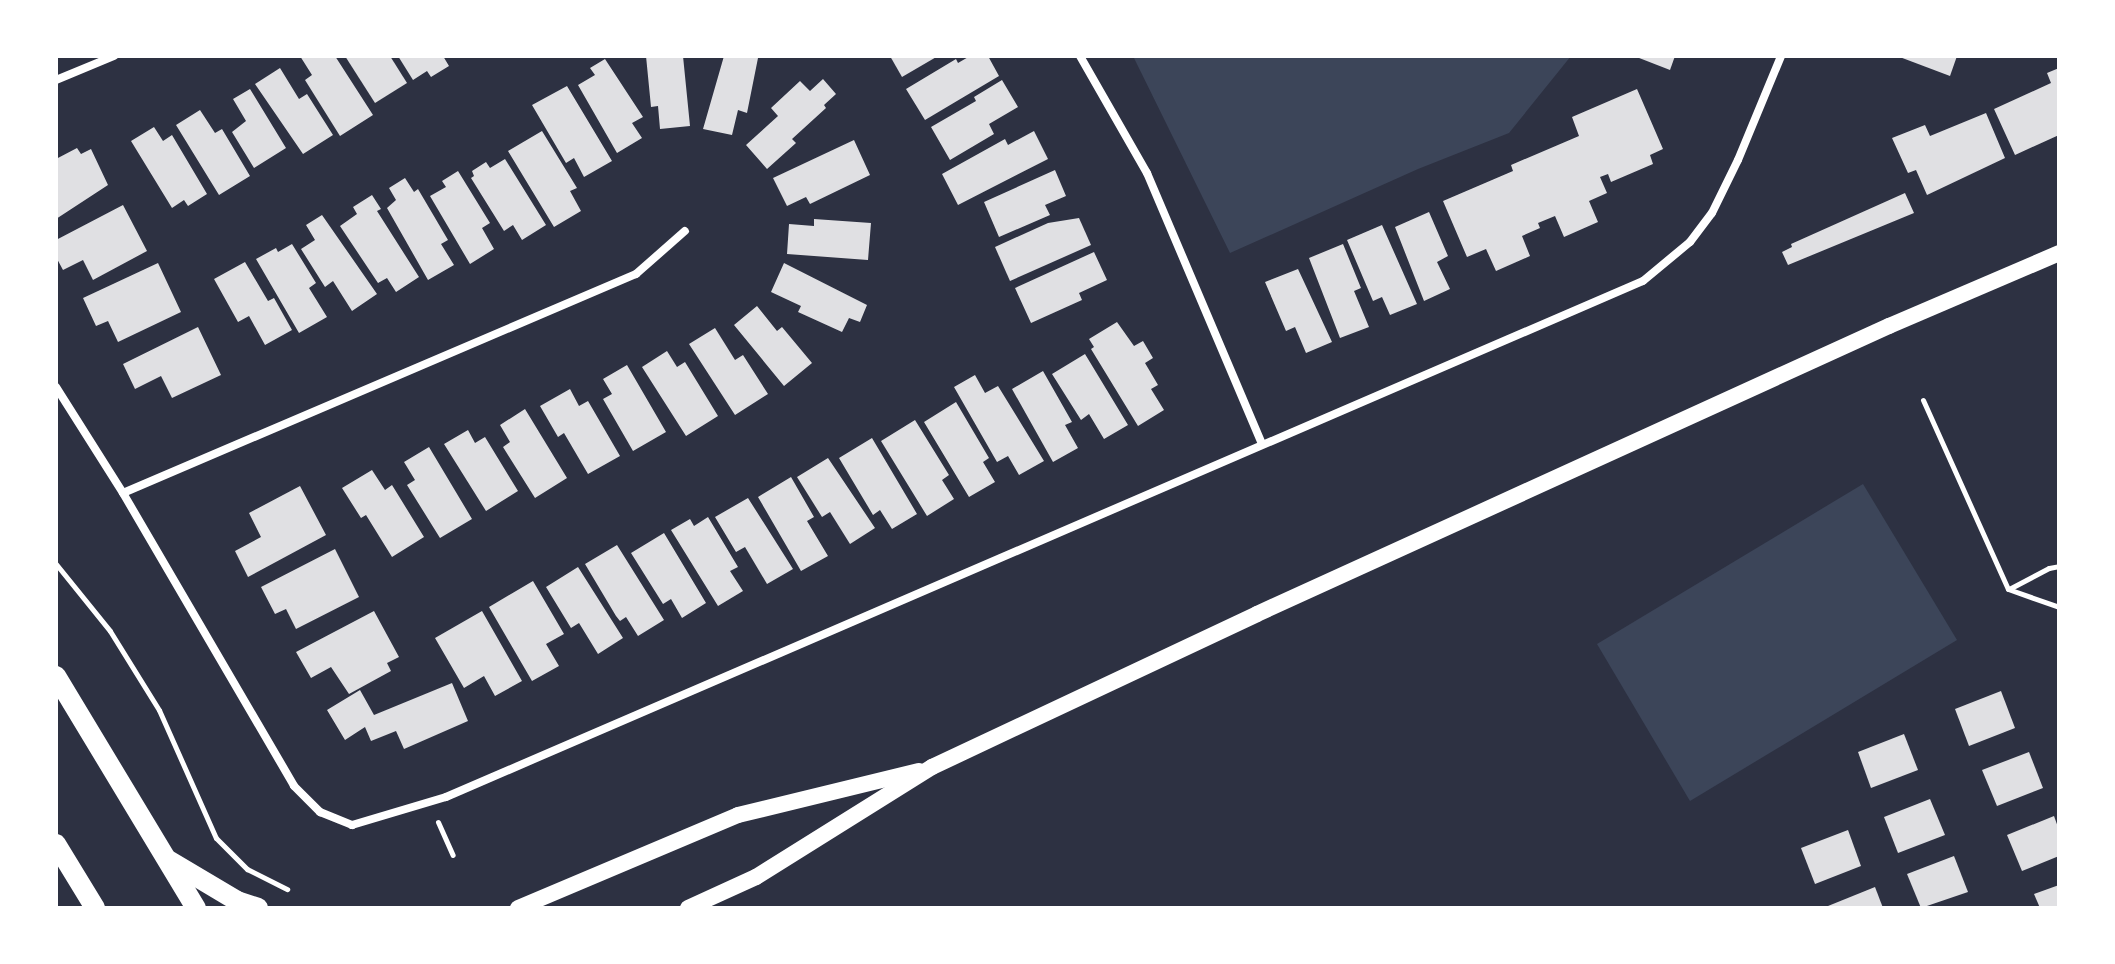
<!DOCTYPE html>
<style>
body{margin:0}
#map{position:relative;width:2115px;height:964px;overflow:hidden;background:#2d3142;font-family:"PT Serif",serif}
div>[style]{position:absolute}
.green>*{inset:0;background:#3c4559}
.building>*{inset:0;background:#e0e0e3}
.path>*{height:5px;margin:-2.5px;padding:0 2.5px;transform-origin:2.5px;border-radius:2.5px;background:#fff}
.minor>*{height:8px;margin:-4px;padding:0 4px;transform-origin:4px;border-radius:4px;background:#fff}
.secondary>*{height:16px;margin:-8px;padding:0 8px;transform-origin:8px;border-radius:8px;background:#fff}
.primary>*{height:20px;margin:-10px;padding:0 10px;transform-origin:10px;border-radius:10px;background:#fff}
span{translate:-50% -50%;white-space:nowrap;text-align:center;line-height:1.15;-webkit-text-stroke:8px #fff;paint-order:stroke}
.frame{position:absolute;inset:0;border:58px solid #fff;pointer-events:none}
</style>
<div id="map">
<div class="green">
<i style="clip-path:polygon(1133px 56px,1571px 56px,1509px 133px,1418px 169px,1230px 253px)"></i>
<i style="clip-path:polygon(1863px 484px,1957px 640px,1690px 801px,1597px 644px)"></i>
</div>
<div class="building">
<i style="clip-path:polygon(300px 56px,335px 56px,373px 115px,340px 136px,305px 80px,312px 75px)"></i>
<i style="clip-path:polygon(345px 56px,390px 56px,407px 83px,375px 103px)"></i>
<i style="clip-path:polygon(398px 56px,443px 56px,449px 66px,431px 77px,427px 71px,413px 80px)"></i>
<i style="clip-path:polygon(646px 56px,683px 56px,690px 126px,660px 129px,658px 106px,651px 107px)"></i>
<i style="clip-path:polygon(724px 56px,758px 58px,747px 113px,738px 110px,732px 135px,703px 129px)"></i>
<i style="clip-path:polygon(890px 56px,938px 56px,902px 77px)"></i>
<i style="clip-path:polygon(970px 56px,988px 56px,999px 76px,925px 120px,906px 89px,956px 59px,958px 63px)"></i>
<i style="clip-path:polygon(1634px 56px,1675px 56px,1670px 70px)"></i>
<i style="clip-path:polygon(1897px 56px,1957px 56px,1950px 76px)"></i>
<i style="clip-path:polygon(605px 59px,643px 117px,632px 123px,642px 138px,617px 153px,578px 85px,595px 75px,590px 68px)"></i>
<i style="clip-path:polygon(280px 68px,299px 99px,307px 94px,333px 135px,303px 154px,255px 84px)"></i>
<i style="clip-path:polygon(2059px 68px,2059px 135px,2015px 155px,1994px 109px,2051px 83px,2047px 73px)"></i>
<i style="clip-path:polygon(823px 79px,836px 94px,824px 105px,826px 108px,792px 139px,796px 143px,767px 169px,746px 145px,778px 116px,771px 108px,800px 81px,810px 91px)"></i>
<i style="clip-path:polygon(1002px 80px,1018px 107px,989px 124px,994px 134px,950px 160px,931px 127px,976px 101px,974px 97px)"></i>
<i style="clip-path:polygon(567px 86px,612px 161px,584px 177px,574px 158px,566px 163px,532px 105px)"></i>
<i style="clip-path:polygon(250px 89px,286px 148px,254px 168px,232px 132px,246px 121px,233px 99px)"></i>
<i style="clip-path:polygon(1637px 89px,1663px 149px,1650px 155px,1653px 164px,1611px 182px,1608px 174px,1600px 177px,1607px 193px,1589px 201px,1598px 222px,1564px 237px,1555px 216px,1538px 223px,1540px 228px,1522px 236px,1530px 256px,1496px 271px,1486px 249px,1467px 257px,1443px 201px,1513px 171px,1511px 165px,1579px 136px,1572px 117px)"></i>
<i style="clip-path:polygon(200px 110px,215px 133px,222px 129px,250px 176px,219px 195px,176px 125px)"></i>
<i style="clip-path:polygon(1986px 113px,2005px 158px,1927px 195px,1916px 170px,1908px 173px,1892px 138px,1925px 125px,1930px 136px)"></i>
<i style="clip-path:polygon(154px 127px,163px 141px,172px 135px,207px 194px,188px 206px,184px 200px,172px 208px,131px 141px)"></i>
<i style="clip-path:polygon(542px 131px,577px 188px,570px 191px,581px 211px,554px 227px,508px 151px)"></i>
<i style="clip-path:polygon(1034px 131px,1048px 159px,958px 205px,942px 174px,1005px 139px,1008px 145px)"></i>
<i style="clip-path:polygon(854px 140px,870px 175px,810px 204px,806px 197px,787px 206px,773px 178px)"></i>
<i style="clip-path:polygon(77px 148px,81px 154px,91px 149px,108px 185px,56px 219px,56px 159px)"></i>
<i style="clip-path:polygon(505px 159px,546px 225px,522px 240px,513px 225px,504px 231px,471px 178px,474px 176px,472px 171px,486px 162px,490px 168px)"></i>
<i style="clip-path:polygon(1055px 170px,1066px 196px,1045px 205px,1050px 215px,999px 237px,984px 202px)"></i>
<i style="clip-path:polygon(458px 171px,490px 223px,482px 228px,494px 249px,470px 264px,430px 196px,446px 187px,442px 181px)"></i>
<i style="clip-path:polygon(405px 178px,414px 192px,418px 189px,448px 240px,441px 244px,454px 265px,428px 280px,387px 208px,396px 200px,389px 188px)"></i>
<i style="clip-path:polygon(1905px 193px,1914px 213px,1788px 265px,1782px 252px,1792px 247px,1791px 244px)"></i>
<i style="clip-path:polygon(372px 195px,381px 209px,377px 211px,419px 277px,396px 292px,387px 278px,378px 283px,340px 226px,357px 214px,353px 207px)"></i>
<i style="clip-path:polygon(123px 205px,147px 251px,93px 280px,83px 260px,63px 270px,56px 257px,56px 240px)"></i>
<i style="clip-path:polygon(1429px 212px,1448px 256px,1437px 262px,1450px 289px,1424px 301px,1395px 227px)"></i>
<i style="clip-path:polygon(322px 215px,377px 294px,352px 311px,333px 281px,325px 287px,301px 249px,315px 240px,306px 225px)"></i>
<i style="clip-path:polygon(1079px 218px,1091px 245px,1010px 281px,995px 247px,1048px 223px)"></i>
<i style="clip-path:polygon(814px 219px,871px 223px,868px 260px,787px 254px,789px 224px,814px 226px)"></i>
<i style="clip-path:polygon(1382px 225px,1417px 304px,1390px 315px,1382px 297px,1373px 301px,1347px 240px)"></i>
<i style="clip-path:polygon(292px 244px,316px 283px,309px 288px,327px 317px,299px 333px,256px 259px,276px 248px,278px 252px)"></i>
<i style="clip-path:polygon(1343px 244px,1361px 288px,1354px 291px,1369px 327px,1340px 338px,1309px 258px)"></i>
<i style="clip-path:polygon(1094px 252px,1107px 280px,1079px 293px,1082px 300px,1031px 323px,1015px 288px)"></i>
<i style="clip-path:polygon(245px 262px,268px 301px,274px 298px,292px 330px,265px 345px,249px 316px,238px 322px,214px 279px)"></i>
<i style="clip-path:polygon(158px 263px,181px 312px,118px 342px,108px 321px,96px 326px,83px 298px)"></i>
<i style="clip-path:polygon(784px 263px,867px 305px,860px 322px,849px 318px,842px 332px,798px 312px,801px 306px,771px 292px)"></i>
<i style="clip-path:polygon(1298px 269px,1332px 342px,1306px 353px,1295px 327px,1286px 331px,1265px 282px)"></i>
<i style="clip-path:polygon(757px 306px,777px 331px,782px 327px,812px 363px,784px 386px,734px 325px)"></i>
<i style="clip-path:polygon(1117px 322px,1134px 346px,1143px 341px,1153px 358px,1145px 363px,1158px 385px,1151px 389px,1164px 410px,1138px 426px,1091px 349px,1094px 347px,1089px 339px)"></i>
<i style="clip-path:polygon(198px 327px,221px 375px,172px 398px,161px 376px,135px 389px,123px 364px)"></i>
<i style="clip-path:polygon(715px 328px,735px 360px,743px 355px,768px 394px,735px 415px,689px 344px)"></i>
<i style="clip-path:polygon(667px 351px,677px 367px,685px 362px,718px 416px,686px 436px,642px 367px)"></i>
<i style="clip-path:polygon(1085px 354px,1128px 425px,1104px 439px,1089px 414px,1081px 420px,1052px 374px)"></i>
<i style="clip-path:polygon(627px 365px,666px 432px,633px 451px,603px 399px,612px 394px,603px 379px)"></i>
<i style="clip-path:polygon(1043px 371px,1072px 422px,1065px 425px,1078px 448px,1053px 462px,1012px 389px)"></i>
<i style="clip-path:polygon(975px 375px,985px 393px,998px 386px,1044px 461px,1019px 475px,1008px 456px,997px 462px,954px 387px)"></i>
<i style="clip-path:polygon(570px 389px,579px 406px,588px 401px,620px 456px,588px 474px,564px 433px,558px 437px,540px 406px)"></i>
<i style="clip-path:polygon(956px 402px,989px 458px,983px 462px,995px 482px,969px 497px,924px 422px)"></i>
<i style="clip-path:polygon(525px 409px,567px 478px,535px 498px,503px 447px,510px 442px,500px 425px)"></i>
<i style="clip-path:polygon(915px 420px,949px 475px,942px 480px,954px 499px,927px 516px,881px 441px)"></i>
<i style="clip-path:polygon(468px 430px,475px 443px,485px 437px,518px 491px,486px 511px,444px 444px)"></i>
<i style="clip-path:polygon(872px 438px,917px 514px,892px 529px,880px 510px,873px 515px,839px 458px)"></i>
<i style="clip-path:polygon(429px 447px,472px 519px,440px 538px,407px 485px,415px 480px,404px 462px)"></i>
<i style="clip-path:polygon(828px 458px,875px 528px,850px 544px,830px 512px,822px 517px,797px 477px)"></i>
<i style="clip-path:polygon(372px 470px,385px 490px,392px 485px,424px 537px,392px 557px,366px 515px,361px 518px,342px 488px)"></i>
<i style="clip-path:polygon(791px 477px,814px 517px,807px 521px,828px 556px,801px 571px,758px 497px)"></i>
<i style="clip-path:polygon(300px 486px,326px 535px,248px 577px,235px 551px,261px 537px,249px 513px)"></i>
<i style="clip-path:polygon(748px 498px,793px 569px,767px 584px,745px 547px,736px 552px,715px 517px)"></i>
<i style="clip-path:polygon(708px 517px,738px 567px,730px 571px,743px 591px,718px 606px,671px 530px,690px 519px,694px 526px)"></i>
<i style="clip-path:polygon(664px 533px,706px 603px,682px 618px,671px 599px,663px 604px,631px 553px)"></i>
<i style="clip-path:polygon(617px 545px,664px 620px,638px 636px,626px 617px,620px 621px,616px 616px,585px 564px)"></i>
<i style="clip-path:polygon(335px 549px,359px 597px,296px 629px,286px 609px,275px 614px,261px 587px)"></i>
<i style="clip-path:polygon(578px 567px,623px 638px,598px 654px,579px 623px,571px 628px,546px 587px)"></i>
<i style="clip-path:polygon(533px 581px,564px 634px,546px 644px,559px 666px,532px 681px,489px 607px)"></i>
<i style="clip-path:polygon(374px 611px,399px 657px,387px 663px,391px 671px,349px 694px,331px 667px,311px 678px,296px 652px)"></i>
<i style="clip-path:polygon(482px 611px,522px 681px,495px 696px,484px 676px,464px 688px,435px 638px)"></i>
<i style="clip-path:polygon(452px 683px,468px 721px,404px 749px,396px 731px,371px 741px,365px 727px,345px 740px,327px 710px,360px 690px,374px 715px)"></i>
<i style="clip-path:polygon(2001px 691px,2015px 728px,1969px 746px,1955px 709px)"></i>
<i style="clip-path:polygon(1904px 734px,1918px 770px,1871px 788px,1858px 752px)"></i>
<i style="clip-path:polygon(2029px 752px,2043px 788px,1997px 806px,1982px 770px)"></i>
<i style="clip-path:polygon(1930px 799px,1945px 835px,1898px 853px,1884px 817px)"></i>
<i style="clip-path:polygon(2054px 816px,2059px 830px,2059px 856px,2022px 871px,2007px 835px)"></i>
<i style="clip-path:polygon(1848px 830px,1861px 866px,1815px 884px,1801px 848px)"></i>
<i style="clip-path:polygon(1954px 856px,1968px 892px,1921px 908px,1907px 874px)"></i>
<i style="clip-path:polygon(2059px 885px,2059px 908px,2040px 908px,2034px 894px)"></i>
<i style="clip-path:polygon(1875px 887px,1883px 908px,1829px 908px,1828px 906px)"></i>
</div>
<div class="path">
<i style="left:1923px;top:400px;width:207px;rotate:65.8deg"></i>
<i style="left:2008px;top:589px;width:54px;rotate:19.4deg"></i>
<i style="left:56px;top:564px;width:86px;rotate:51.1deg"></i>
<i style="left:110px;top:631px;width:93px;rotate:58.2deg"></i>
<i style="left:159px;top:710px;width:140px;rotate:66deg"></i>
<i style="left:216px;top:838px;width:44px;rotate:45deg"></i>
<i style="left:247px;top:869px;width:45px;rotate:26.6deg"></i>
<i style="left:2009px;top:589px;width:45px;rotate:-27.7deg"></i>
<i style="left:2049px;top:568px;width:10px;rotate:-11deg"></i>
<i style="left:2059px;top:663px;width:13px;rotate:90deg"></i>
<i style="left:438px;top:822px;width:36px;rotate:66deg"></i>
</div>
<div class="minor">
<i style="left:1080px;top:56px;width:135px;rotate:60.2deg"></i>
<i style="left:1147px;top:173px;width:294px;rotate:67deg"></i>
<i style="left:56px;top:80px;width:63px;rotate:-22.5deg"></i>
<i style="left:56px;top:387px;width:125px;rotate:57.7deg"></i>
<i style="left:123px;top:493px;width:339px;rotate:59.7deg"></i>
<i style="left:294px;top:786px;width:37px;rotate:45deg"></i>
<i style="left:320px;top:812px;width:35px;rotate:22deg"></i>
<i style="left:352px;top:825px;width:98px;rotate:-16.6deg"></i>
<i style="left:446px;top:797px;width:1303px;rotate:-23.32deg"></i>
<i style="left:1643px;top:281px;width:61px;rotate:-39.7deg"></i>
<i style="left:1690px;top:242px;width:36px;rotate:-53deg"></i>
<i style="left:1712px;top:213px;width:59px;rotate:-63.9deg"></i>
<i style="left:1738px;top:160px;width:113px;rotate:-67.5deg"></i>
<i style="left:123px;top:493px;width:558px;rotate:-23.12deg"></i>
<i style="left:636px;top:274px;width:65px;rotate:-41.3deg"></i>
</div>
<div class="secondary">
<i style="left:518px;top:908px;width:239px;rotate:-22.9deg"></i>
<i style="left:738px;top:815px;width:186px;rotate:-13.7deg"></i>
<i style="left:688px;top:908px;width:75px;rotate:-24.5deg"></i>
<i style="left:756px;top:877px;width:208px;rotate:-32deg"></i>
<i style="left:932px;top:767px;width:359px;rotate:-25.2deg"></i>
<i style="left:1257px;top:614px;width:695px;rotate:-24.5deg"></i>
<i style="left:1889px;top:326px;width:185px;rotate:-23.2deg"></i>
</div>
<div class="primary">
<i style="left:56px;top:676px;width:271px;rotate:58.9deg"></i>
<i style="left:56px;top:844px;width:75px;rotate:58.6deg"></i>
<i style="left:170px;top:861px;width:78px;rotate:30.8deg"></i>
<i style="left:237px;top:901px;width:22px;rotate:18deg"></i>
</div>
<div class="frame"></div>
</div>
